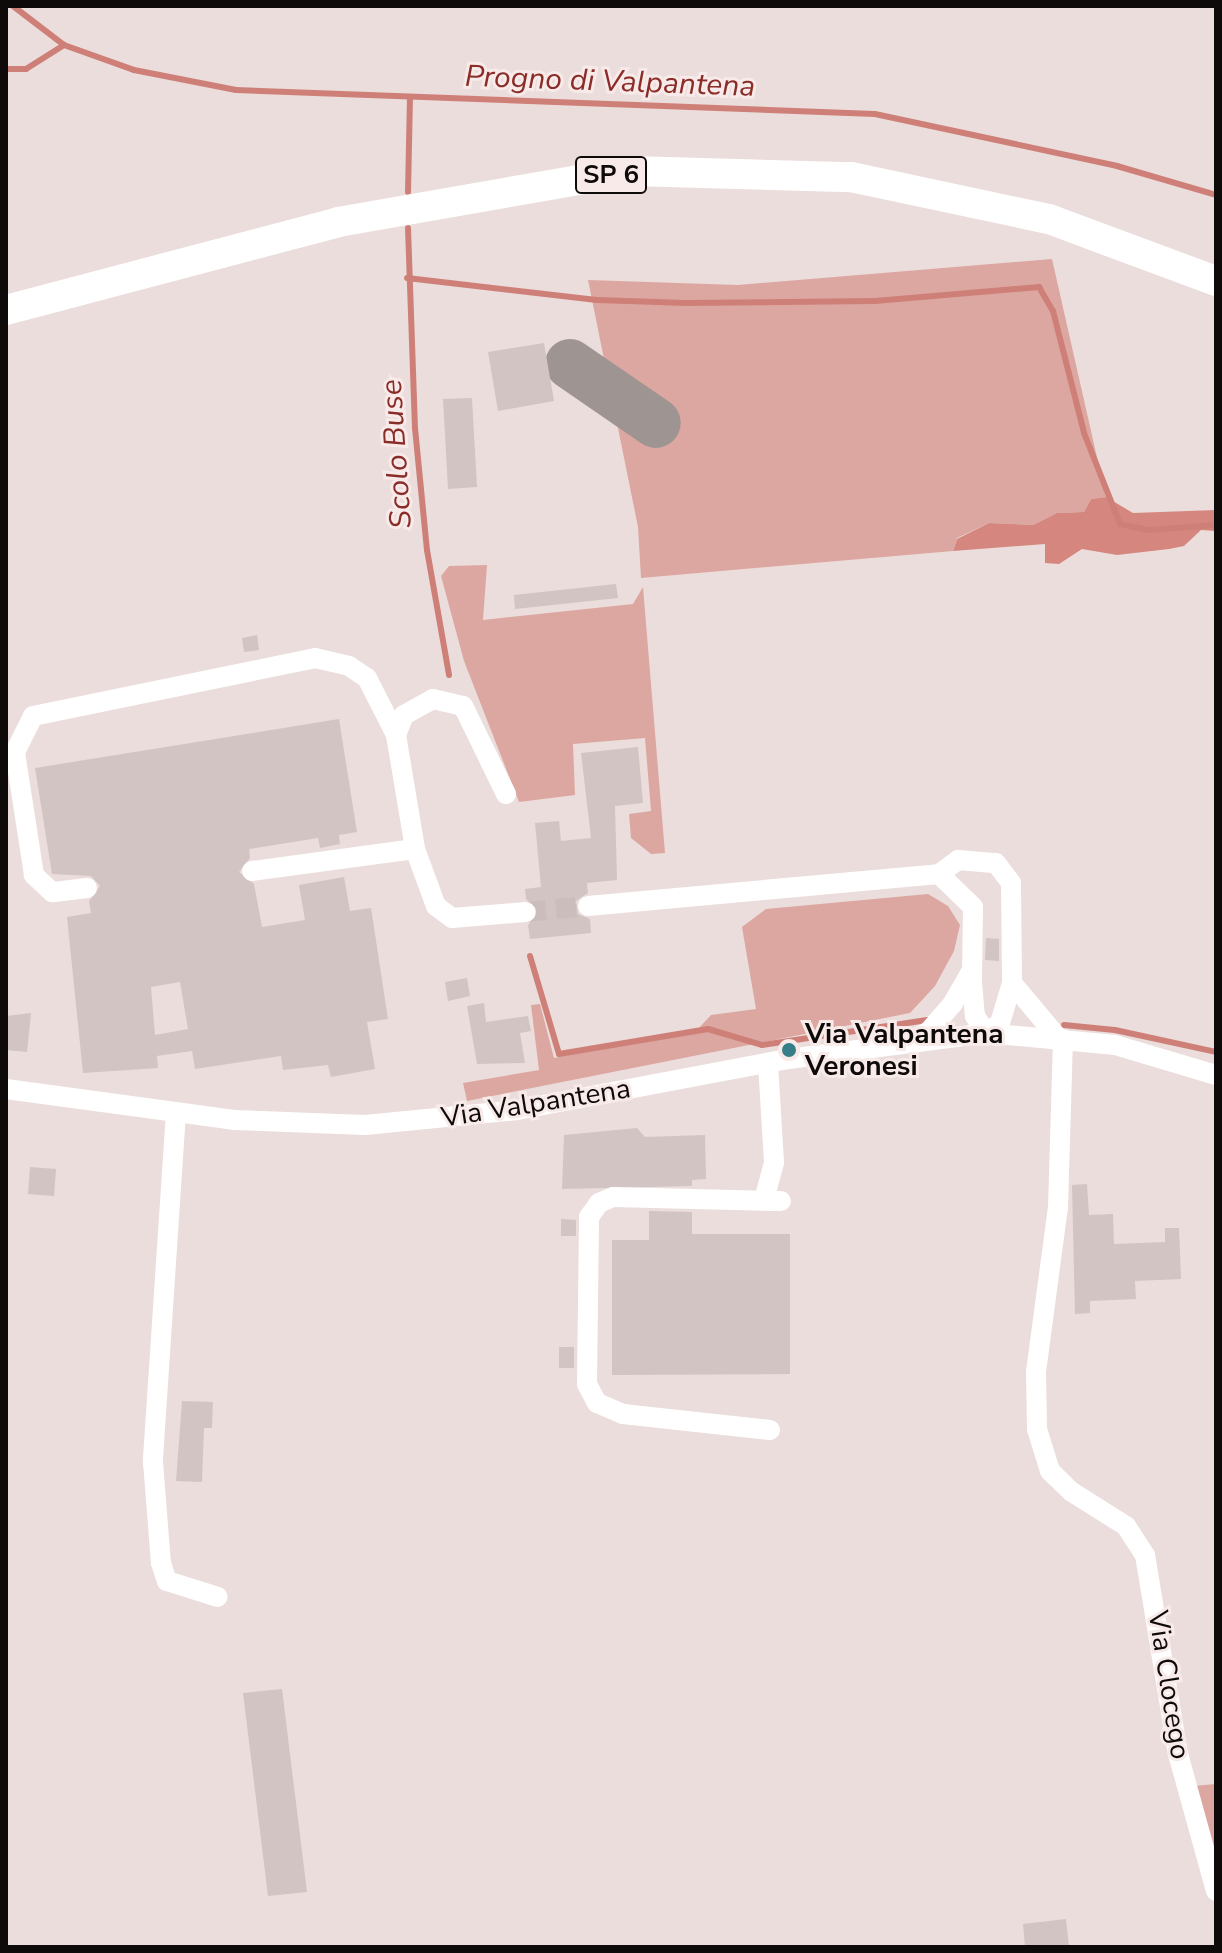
<!DOCTYPE html>
<style>
body{margin:0}
#map{position:relative;width:1222px;height:1953px;overflow:hidden;background:#ebdddb;font-family:"Nunito Sans",sans-serif}
div>[style]{position:absolute}
.green>*{inset:0;background:#dda7a1}
.forest>*{inset:0;background:#d5867e}
.stream>*{height:6px;margin:-3px;padding:0 3px;transform-origin:3px;border-radius:3px;background:#ce8078}
.taxiway>*{height:50px;margin:-25px;padding:0 25px;transform-origin:25px;border-radius:25px;background:#9e9492}
.building>*{inset:0;background:#d1c4c2}
.minor-tunnel>*{height:20px;margin-top:-10px;transform-origin:0;background:repeating-linear-gradient(90deg,#cabdbc 0 20px,transparent 0 30px)}
.minor>*{height:20px;margin:-10px;padding:0 10px;transform-origin:10px;border-radius:10px;background:#fff}
.highway>*{height:30px;margin:-15px;padding:0 15px;transform-origin:15px;border-radius:15px;background:#fff}
.dots>*{width:22px;height:22px;translate:-50% -50%;box-sizing:border-box;border:4px solid #f8eae9;border-radius:50%}
span{translate:-50% -50%;white-space:nowrap;text-align:center;line-height:1.15;-webkit-text-stroke:6px #f8eae9;paint-order:stroke}
.shield-label span{padding:2px 6px;background:#f8eae9;border:2px solid;border-radius:6px;-webkit-text-stroke-width:0}
.shield-label{font-size:26px;color:#0f0a0a;font-weight:700}
.poi-label{font-size:28px;color:#0f0a0a;font-weight:700}
.left{translate:0 -50%;text-align:left}
.street-label{font-size:28px;color:#0f0a0a}
.water-label{font-size:30px;color:#8a2c28;font-style:italic}
.frame{position:absolute;inset:0;border:8px solid #0f0a0a;pointer-events:none}
</style>
<div id="map">
<div class="green">
<i style="clip-path:polygon(1052px 259px,1106px 497px,1091px 499px,1084px 512px,1057px 513px,1033px 525px,989px 523px,957px 538px,953px 551px,641px 578px,638px 527px,588px 280px,738px 285px)"></i>
<i style="clip-path:polygon(487px 565px,483px 620px,633px 604px,643px 587px,665px 853px,651px 854px,631px 838px,629px 814px,651px 811px,645px 738px,573px 744px,575px 795px,519px 802px,464px 661px,441px 576px,449px 566px)"></i>
<i style="clip-path:polygon(928px 894px,948px 906px,960px 925px,954px 951px,935px 986px,910px 1013px,467px 1101px,463px 1083px,539px 1070px,531px 1005px,540px 1004px,554px 1058px,698px 1029px,711px 1015px,756px 1009px,742px 927px,766px 909px)"></i>
<i style="clip-path:polygon(1216px 1784px,1216px 1854px,1193px 1786px)"></i>
</div>
<div class="forest">
<i style="clip-path:polygon(1106px 497px,1133px 513px,1216px 510px,1216px 531px,1201px 530px,1184px 546px,1169px 549px,1117px 555px,1082px 549px,1059px 564px,1045px 563px,1045px 544px,953px 551px,957px 539px,989px 523px,1033px 525px,1057px 513px,1084px 512px,1091px 499px)"></i>
</div>
<div class="stream">
<i style="left:13px;top:6px;width:64px;rotate:37.4deg"></i>
<i style="left:64px;top:45px;width:74px;rotate:19.7deg"></i>
<i style="left:134px;top:70px;width:104px;rotate:11.1deg"></i>
<i style="left:236px;top:90px;width:639px;rotate:2.15deg"></i>
<i style="left:875px;top:114px;width:248px;rotate:12.1deg"></i>
<i style="left:1117px;top:166px;width:103px;rotate:16.3deg"></i>
<i style="left:6px;top:69px;width:20px"></i>
<i style="left:26px;top:69px;width:45px;rotate:-32.3deg"></i>
<i style="left:408px;top:192px;width:94px;rotate:-88.8deg"></i>
<i style="left:408px;top:228px;width:200px;rotate:88deg"></i>
<i style="left:415px;top:428px;width:123px;rotate:84.4deg"></i>
<i style="left:427px;top:550px;width:127px;rotate:80deg"></i>
<i style="left:407px;top:278px;width:191px;rotate:6.6deg"></i>
<i style="left:597px;top:300px;width:89px;rotate:1.9deg"></i>
<i style="left:686px;top:303px;width:189px;rotate:-0.6deg"></i>
<i style="left:875px;top:301px;width:165px;rotate:-4.9deg"></i>
<i style="left:1039px;top:287px;width:28px;rotate:60deg"></i>
<i style="left:1053px;top:311px;width:126px;rotate:75.7deg"></i>
<i style="left:1084px;top:433px;width:98px;rotate:68.4deg"></i>
<i style="left:1120px;top:524px;width:30px;rotate:12deg"></i>
<i style="left:1149px;top:530px;width:67px;rotate:-4.3deg"></i>
<i style="left:530px;top:956px;width:102px;rotate:73.5deg"></i>
<i style="left:559px;top:1054px;width:151px;rotate:-9.5deg"></i>
<i style="left:708px;top:1029px;width:56px;rotate:16.5deg"></i>
<i style="left:762px;top:1045px;width:167px;rotate:-8.6deg"></i>
<i style="left:1064px;top:1025px;width:51px;rotate:5.6deg"></i>
<i style="left:1115px;top:1030px;width:103px;rotate:12.3deg"></i>
</div>
<div class="taxiway">
<i style="left:570px;top:364px;width:104px;rotate:34.5deg"></i>
</div>
<div class="building">
<i style="clip-path:polygon(544px 343px,554px 401px,498px 411px,488px 352px)"></i>
<i style="clip-path:polygon(472px 398px,477px 487px,448px 489px,443px 399px)"></i>
<i style="clip-path:polygon(616px 584px,618px 598px,515px 609px,514px 595px)"></i>
<i style="clip-path:polygon(257px 635px,259px 650px,244px 652px,242px 638px)"></i>
<i style="clip-path:polygon(evenodd,339px 719px,357px 832px,339px 835px,340px 844px,320px 848px,318px 838px,249px 849px,250px 858px,239px 872px,254px 884px,262px 927px,305px 920px,299px 885px,344px 877px,350px 911px,371px 908px,388px 1019px,367px 1022px,375px 1069px,331px 1077px,328px 1065px,283px 1070px,281px 1056px,195px 1069px,192px 1051px,157px 1056px,158px 1068px,83px 1073px,67px 917px,91px 913px,89px 901px,100px 886px,91px 876px,52px 874px,35px 768px,339px 719px,180px 982px,188px 1029px,155px 1035px,151px 987px,180px 982px)"></i>
<i style="clip-path:polygon(638px 747px,643px 803px,615px 806px,617px 880px,587px 883px,588px 893px,576px 901px,578px 914px,590px 919px,591px 933px,530px 939px,528px 925px,539px 910px,526px 899px,525px 889px,541px 887px,535px 823px,559px 821px,561px 841px,591px 838px,581px 753px)"></i>
<i style="clip-path:polygon(986px 938px,999px 939px,999px 961px,985px 960px)"></i>
<i style="clip-path:polygon(467px 978px,470px 996px,448px 1001px,445px 982px)"></i>
<i style="clip-path:polygon(484px 1003px,486px 1022px,528px 1016px,531px 1031px,520px 1033px,525px 1063px,477px 1064px,467px 1006px)"></i>
<i style="clip-path:polygon(31px 1013px,27px 1052px,6px 1050px,6px 1016px)"></i>
<i style="clip-path:polygon(637px 1128px,645px 1137px,705px 1135px,706px 1179px,692px 1180px,692px 1186px,562px 1189px,564px 1135px)"></i>
<i style="clip-path:polygon(30px 1167px,56px 1169px,54px 1196px,28px 1194px)"></i>
<i style="clip-path:polygon(1087px 1184px,1089px 1215px,1113px 1214px,1114px 1244px,1165px 1242px,1165px 1228px,1179px 1228px,1181px 1279px,1135px 1281px,1136px 1299px,1090px 1301px,1090px 1313px,1075px 1314px,1072px 1185px)"></i>
<i style="clip-path:polygon(649px 1211px,692px 1212px,692px 1234px,790px 1234px,790px 1374px,612px 1375px,612px 1240px,649px 1240px)"></i>
<i style="clip-path:polygon(561px 1219px,576px 1220px,576px 1236px,561px 1236px)"></i>
<i style="clip-path:polygon(559px 1347px,574px 1347px,574px 1368px,559px 1368px)"></i>
<i style="clip-path:polygon(182px 1401px,213px 1402px,212px 1428px,204px 1428px,202px 1482px,176px 1481px)"></i>
<i style="clip-path:polygon(282px 1689px,307px 1892px,268px 1896px,243px 1693px)"></i>
<i style="clip-path:polygon(1066px 1919px,1069px 1947px,1025px 1947px,1023px 1924px)"></i>
</div>
<div class="minor-tunnel">
<i style="left:526px;top:912px;width:62px;rotate:-5.5deg"></i>
</div>
<div class="minor">
<i style="left:506px;top:794px;width:98px;rotate:-116deg"></i>
<i style="left:463px;top:706px;width:31px;rotate:-167deg"></i>
<i style="left:433px;top:699px;width:33px;rotate:151deg"></i>
<i style="left:404px;top:715px;width:22px;rotate:112deg"></i>
<i style="left:396px;top:735px;width:116px;rotate:80.5deg"></i>
<i style="left:415px;top:849px;width:61px;rotate:69.8deg"></i>
<i style="left:436px;top:906px;width:20px;rotate:37deg"></i>
<i style="left:452px;top:918px;width:74px;rotate:-4.6deg"></i>
<i style="left:252px;top:871px;width:164px;rotate:-7.7deg"></i>
<i style="left:939px;top:874px;width:47px;rotate:44.1deg"></i>
<i style="left:973px;top:907px;width:76px;rotate:90.8deg"></i>
<i style="left:972px;top:983px;width:33px;rotate:85deg"></i>
<i style="left:975px;top:1016px;width:20px;rotate:57deg"></i>
<i style="left:87px;top:888px;width:35px;rotate:173deg"></i>
<i style="left:52px;top:892px;width:25px;rotate:-137deg"></i>
<i style="left:34px;top:875px;width:124px;rotate:-98.8deg"></i>
<i style="left:15px;top:752px;width:40px;rotate:-63.4deg"></i>
<i style="left:33px;top:716px;width:288px;rotate:-11.6deg"></i>
<i style="left:315px;top:658px;width:35px;rotate:13deg"></i>
<i style="left:349px;top:666px;width:22px;rotate:34deg"></i>
<i style="left:367px;top:678px;width:64px;rotate:63deg"></i>
<i style="left:588px;top:906px;width:352px;rotate:-5.2deg"></i>
<i style="left:939px;top:874px;width:24px;rotate:-36deg"></i>
<i style="left:958px;top:860px;width:38px;rotate:5deg"></i>
<i style="left:996px;top:863px;width:25px;rotate:53deg"></i>
<i style="left:1011px;top:883px;width:100px;rotate:89.4deg"></i>
<i style="left:1012px;top:983px;width:42px;rotate:106.7deg"></i>
<i style="left:1000px;top:1023px;width:17px;rotate:144deg"></i>
<i style="left:1012px;top:983px;width:73px;rotate:50deg"></i>
<i style="left:916px;top:1038px;width:15px;rotate:-28deg"></i>
<i style="left:929px;top:1031px;width:37px;rotate:-49deg"></i>
<i style="left:953px;top:1003px;width:36px;rotate:-60deg"></i>
<i style="left:1063px;top:1039px;width:168px;rotate:91.7deg"></i>
<i style="left:1058px;top:1207px;width:165px;rotate:97.6deg"></i>
<i style="left:1036px;top:1371px;width:58px;rotate:89deg"></i>
<i style="left:1037px;top:1429px;width:44px;rotate:72.8deg"></i>
<i style="left:1050px;top:1471px;width:30px;rotate:44deg"></i>
<i style="left:1072px;top:1492px;width:64px;rotate:32.2deg"></i>
<i style="left:1126px;top:1526px;width:35px;rotate:57deg"></i>
<i style="left:1145px;top:1555px;width:202px;rotate:80.6deg"></i>
<i style="left:1178px;top:1754px;width:142px;rotate:74.5deg"></i>
<i style="left:6px;top:1089px;width:230px;rotate:7.7deg"></i>
<i style="left:234px;top:1120px;width:131px;rotate:2.2deg"></i>
<i style="left:365px;top:1125px;width:153px;rotate:-5.6deg"></i>
<i style="left:517px;top:1110px;width:269px;rotate:-10.7deg"></i>
<i style="left:781px;top:1060px;width:207px;rotate:-7.5deg"></i>
<i style="left:986px;top:1033px;width:130px;rotate:5.3deg"></i>
<i style="left:1115px;top:1045px;width:105px;rotate:16.5deg"></i>
<i style="left:176px;top:1112px;width:351px;rotate:93.8deg"></i>
<i style="left:153px;top:1462px;width:101px;rotate:85.5deg"></i>
<i style="left:161px;top:1563px;width:19px;rotate:72deg"></i>
<i style="left:167px;top:1581px;width:53px;rotate:17.4deg"></i>
<i style="left:764px;top:1200px;width:39px;rotate:-75deg"></i>
<i style="left:774px;top:1162px;width:99px;rotate:-93.5deg"></i>
<i style="left:770px;top:1430px;width:148px;rotate:-173.8deg"></i>
<i style="left:623px;top:1414px;width:28px;rotate:-157deg"></i>
<i style="left:597px;top:1403px;width:21px;rotate:-118deg"></i>
<i style="left:587px;top:1384px;width:167px;rotate:-89.3deg"></i>
<i style="left:589px;top:1217px;width:17px;rotate:-54deg"></i>
<i style="left:599px;top:1203px;width:15px;rotate:-23deg"></i>
<i style="left:613px;top:1197px;width:168px;rotate:1.4deg"></i>
</div>
<div class="highway">
<i style="left:6px;top:310px;width:343px;rotate:-14.8deg"></i>
<i style="left:338px;top:222px;width:297px;rotate:-9.9deg"></i>
<i style="left:631px;top:171px;width:220px;rotate:1.6deg"></i>
<i style="left:851px;top:177px;width:202px;rotate:12deg"></i>
<i style="left:1049px;top:219px;width:178px;rotate:20.4deg"></i>
</div>
<div class="dots">
<i style="left:789px;top:1050px;background:#377f88"></i>
</div>
<div class="shield-label">
<span style="left:611px;top:175px">SP 6</span>
</div>
<div class="poi-label">
<span class="left" style="left:805px;top:1050px">Via Valpantena<br>Veronesi</span>
</div>
<div class="street-label">
<span style="left:536px;top:1103px;rotate:-9deg">Via Valpantena</span>
<span style="left:1169px;top:1685px;rotate:81deg">Via Clocego</span>
</div>
<div class="water-label">
<span style="left:610px;top:82px;rotate:2deg">Progno di Valpantena</span>
<span style="left:397px;top:454px;rotate:-94deg">Scolo Buse</span>
</div>
<div class="frame"></div>
</div>
